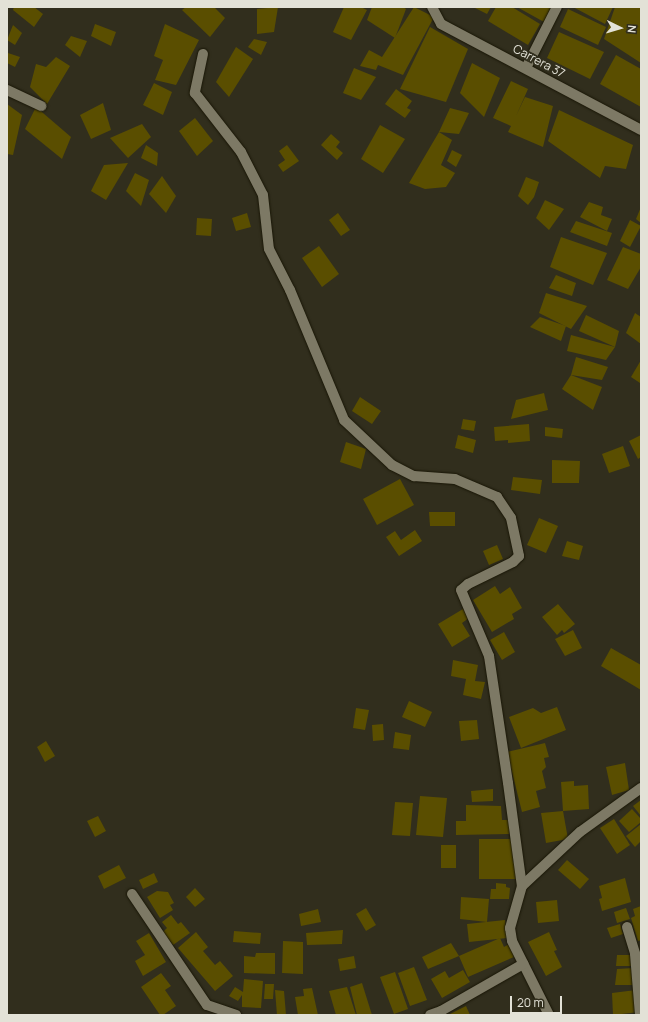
<!DOCTYPE html>
<style>
body{margin:0}
#map{position:relative;width:648px;height:1022px;overflow:hidden;background:#312e1d;font-family:Manrope,sans-serif}
div>[style]{position:absolute}
.building>*{inset:0;background:#5a4e00}
.roads{filter:drop-shadow(0 0 1px #191606) drop-shadow(0 0 1px #191606)}
.street>*{height:10px;margin:-5px;padding:0 5px;transform-origin:5px;border-radius:5px;background:#7d7965}
span{translate:-50% -50%;white-space:nowrap;text-align:center;line-height:1.15;-webkit-text-stroke:3.5px #312e1d;paint-order:stroke}
.street-label{font-size:12px;color:#e3e2d7}
.frame{position:absolute;inset:0;border:8px solid #e3e2d7;pointer-events:none}
.north{position:absolute;left:600px;top:8px;width:40px;height:40px;-webkit-text-stroke:3px #312e1d;paint-order:stroke;rotate:95deg;font-size:11px;font-weight:700;line-height:16px;text-align:center;color:#e3e2d7}
.north::after{content:'';display:block;margin:auto;width:14px;height:18px;background:#e3e2d7;clip-path:polygon(50% 0,100% 100%,50% 72%,0 100%)}
.scale{position:absolute;left:510px;top:996px;width:52px;height:18px;box-sizing:border-box;border:2px solid #e3e2d7;border-top:0;padding-left:5px;font-size:12px;line-height:14px;white-space:nowrap;color:#e3e2d7;-webkit-text-stroke:3px #312e1d;paint-order:stroke}
</style>
<div id="map">
<div class="building">
<i style="clip-path:polygon(14px 7px,34px 7px,43px 14px,34px 27px,13px 10px)"></i>
<i style="clip-path:polygon(186px 7px,214px 7px,225px 18px,210px 37px,182px 10px)"></i>
<i style="clip-path:polygon(278px 7px,274px 32px,257px 34px,257px 9px)"></i>
<i style="clip-path:polygon(344px 7px,361px 7px,367px 10px,351px 40px,333px 32px)"></i>
<i style="clip-path:polygon(372px 7px,403px 7px,406px 9px,395px 38px,367px 20px)"></i>
<i style="clip-path:polygon(414px 7px,434px 17px,403px 75px,378px 65px,376px 70px,360px 66px,369px 50px,382px 57px)"></i>
<i style="clip-path:polygon(473px 7px,491px 7px,487px 14px)"></i>
<i style="clip-path:polygon(496px 7px,512px 7px,540px 24px,528px 45px,488px 21px)"></i>
<i style="clip-path:polygon(517px 7px,551px 7px,544px 22px)"></i>
<i style="clip-path:polygon(573px 7px,613px 7px,605px 24px)"></i>
<i style="clip-path:polygon(615px 7px,641px 7px,641px 63px,604px 39px)"></i>
<i style="clip-path:polygon(568px 9px,606px 27px,598px 45px,560px 27px)"></i>
<i style="clip-path:polygon(95px 24px,116px 32px,111px 46px,91px 36px)"></i>
<i style="clip-path:polygon(165px 24px,199px 40px,176px 85px,155px 80px,163px 60px,154px 56px)"></i>
<i style="clip-path:polygon(13px 25px,22px 33px,15px 45px,7px 40px)"></i>
<i style="clip-path:polygon(430px 27px,468px 49px,446px 102px,400px 89px)"></i>
<i style="clip-path:polygon(559px 32px,604px 52px,590px 79px,547px 58px)"></i>
<i style="clip-path:polygon(71px 36px,87px 41px,80px 57px,65px 45px)"></i>
<i style="clip-path:polygon(254px 39px,267px 42px,261px 55px,248px 47px)"></i>
<i style="clip-path:polygon(236px 47px,253px 59px,229px 97px,216px 82px)"></i>
<i style="clip-path:polygon(8px 53px,20px 57px,15px 67px,7px 63px)"></i>
<i style="clip-path:polygon(616px 55px,641px 69px,641px 107px,600px 84px)"></i>
<i style="clip-path:polygon(56px 57px,70px 66px,47px 104px,30px 87px,36px 64px,46px 67px)"></i>
<i style="clip-path:polygon(472px 63px,500px 78px,484px 117px,460px 93px)"></i>
<i style="clip-path:polygon(354px 68px,376px 77px,361px 100px,343px 93px)"></i>
<i style="clip-path:polygon(511px 81px,528px 89px,516px 116px,525px 97px,553px 106px,543px 147px,508px 132px,511px 126px,493px 118px)"></i>
<i style="clip-path:polygon(154px 83px,172px 92px,163px 115px,143px 105px)"></i>
<i style="clip-path:polygon(396px 89px,412px 101px,407px 108px,411px 110px,405px 118px,385px 104px)"></i>
<i style="clip-path:polygon(103px 103px,111px 130px,91px 139px,80px 115px)"></i>
<i style="clip-path:polygon(7px 104px,22px 115px,13px 155px,7px 154px)"></i>
<i style="clip-path:polygon(36px 107px,71px 137px,62px 159px,25px 129px)"></i>
<i style="clip-path:polygon(450px 108px,469px 113px,459px 134px,439px 132px)"></i>
<i style="clip-path:polygon(559px 110px,633px 145px,626px 169px,605px 166px,600px 178px,548px 141px)"></i>
<i style="clip-path:polygon(195px 118px,213px 141px,197px 156px,179px 131px)"></i>
<i style="clip-path:polygon(142px 124px,151px 137px,128px 158px,110px 138px)"></i>
<i style="clip-path:polygon(380px 125px,405px 139px,383px 173px,361px 159px)"></i>
<i style="clip-path:polygon(439px 132px,452px 140px,441px 165px,455px 173px,446px 187px,425px 189px,409px 183px)"></i>
<i style="clip-path:polygon(331px 134px,340px 142px,336px 147px,343px 153px,337px 160px,321px 145px)"></i>
<i style="clip-path:polygon(146px 145px,158px 153px,157px 166px,141px 158px)"></i>
<i style="clip-path:polygon(287px 145px,299px 161px,283px 172px,278px 165px,285px 160px,279px 151px)"></i>
<i style="clip-path:polygon(452px 150px,462px 155px,456px 167px,447px 161px)"></i>
<i style="clip-path:polygon(128px 163px,106px 200px,91px 191px,104px 165px)"></i>
<i style="clip-path:polygon(135px 173px,149px 180px,141px 206px,126px 191px)"></i>
<i style="clip-path:polygon(162px 176px,176px 196px,166px 213px,149px 194px)"></i>
<i style="clip-path:polygon(526px 177px,539px 182px,534px 197px,528px 205px,518px 196px)"></i>
<i style="clip-path:polygon(545px 200px,564px 209px,549px 230px,536px 218px)"></i>
<i style="clip-path:polygon(589px 202px,603px 207px,601px 215px,612px 219px,607px 231px,580px 217px)"></i>
<i style="clip-path:polygon(641px 207px,641px 223px,636px 219px)"></i>
<i style="clip-path:polygon(247px 213px,251px 227px,236px 231px,232px 218px)"></i>
<i style="clip-path:polygon(338px 213px,350px 230px,341px 236px,329px 220px)"></i>
<i style="clip-path:polygon(197px 218px,212px 219px,211px 236px,196px 235px)"></i>
<i style="clip-path:polygon(630px 220px,641px 226px,630px 247px,620px 241px)"></i>
<i style="clip-path:polygon(576px 221px,612px 233px,607px 246px,570px 232px)"></i>
<i style="clip-path:polygon(561px 237px,607px 253px,593px 285px,550px 267px)"></i>
<i style="clip-path:polygon(319px 246px,339px 274px,322px 287px,302px 258px)"></i>
<i style="clip-path:polygon(623px 247px,641px 254px,641px 267px,628px 289px,607px 280px)"></i>
<i style="clip-path:polygon(556px 275px,576px 283px,572px 296px,549px 288px)"></i>
<i style="clip-path:polygon(546px 293px,587px 306px,571px 329px,539px 313px)"></i>
<i style="clip-path:polygon(635px 313px,641px 317px,641px 344px,626px 333px)"></i>
<i style="clip-path:polygon(586px 315px,619px 331px,615px 347px,579px 331px)"></i>
<i style="clip-path:polygon(540px 317px,566px 326px,561px 341px,530px 327px)"></i>
<i style="clip-path:polygon(571px 335px,615px 347px,606px 360px,567px 351px)"></i>
<i style="clip-path:polygon(576px 357px,608px 367px,602px 380px,571px 375px)"></i>
<i style="clip-path:polygon(641px 360px,641px 380px,640px 383px,631px 377px)"></i>
<i style="clip-path:polygon(571px 375px,602px 387px,593px 410px,562px 389px)"></i>
<i style="clip-path:polygon(544px 393px,548px 410px,511px 419px,516px 400px)"></i>
<i style="clip-path:polygon(360px 397px,381px 411px,372px 424px,352px 411px)"></i>
<i style="clip-path:polygon(463px 419px,476px 421px,474px 431px,461px 429px)"></i>
<i style="clip-path:polygon(529px 424px,530px 441px,508px 443px,508px 440px,495px 441px,494px 427px)"></i>
<i style="clip-path:polygon(545px 427px,563px 429px,562px 438px,545px 436px)"></i>
<i style="clip-path:polygon(458px 435px,476px 440px,473px 453px,455px 448px)"></i>
<i style="clip-path:polygon(641px 435px,641px 457px,638px 459px,629px 441px)"></i>
<i style="clip-path:polygon(346px 442px,366px 449px,361px 469px,340px 462px)"></i>
<i style="clip-path:polygon(623px 446px,630px 466px,609px 473px,602px 454px)"></i>
<i style="clip-path:polygon(552px 460px,580px 461px,579px 483px,552px 483px)"></i>
<i style="clip-path:polygon(513px 477px,542px 480px,540px 494px,511px 490px)"></i>
<i style="clip-path:polygon(400px 479px,414px 505px,377px 525px,363px 499px)"></i>
<i style="clip-path:polygon(429px 512px,455px 512px,455px 526px,430px 526px)"></i>
<i style="clip-path:polygon(539px 518px,558px 526px,546px 553px,527px 545px)"></i>
<i style="clip-path:polygon(415px 530px,422px 541px,399px 556px,386px 537px,395px 531px,401px 540px)"></i>
<i style="clip-path:polygon(567px 541px,583px 546px,579px 560px,562px 556px)"></i>
<i style="clip-path:polygon(497px 545px,503px 559px,489px 565px,483px 551px)"></i>
<i style="clip-path:polygon(495px 586px,500px 594px,510px 587px,522px 608px,512px 614px,514px 619px,492px 632px,473px 600px)"></i>
<i style="clip-path:polygon(558px 604px,575px 624px,564px 633px,562px 630px,557px 635px,542px 617px)"></i>
<i style="clip-path:polygon(463px 609px,469px 618px,462px 623px,470px 636px,452px 647px,438px 624px)"></i>
<i style="clip-path:polygon(573px 630px,582px 648px,565px 656px,555px 639px)"></i>
<i style="clip-path:polygon(504px 632px,515px 652px,502px 660px,490px 640px)"></i>
<i style="clip-path:polygon(611px 648px,641px 665px,641px 690px,601px 666px)"></i>
<i style="clip-path:polygon(453px 660px,478px 665px,475px 681px,485px 682px,481px 699px,463px 695px,466px 679px,451px 676px)"></i>
<i style="clip-path:polygon(409px 701px,432px 712px,425px 727px,402px 717px)"></i>
<i style="clip-path:polygon(557px 707px,566px 730px,521px 748px,509px 717px,533px 708px,541px 713px)"></i>
<i style="clip-path:polygon(356px 708px,369px 710px,365px 730px,353px 728px)"></i>
<i style="clip-path:polygon(477px 720px,479px 739px,461px 741px,459px 721px)"></i>
<i style="clip-path:polygon(383px 724px,384px 740px,373px 741px,372px 725px)"></i>
<i style="clip-path:polygon(395px 732px,411px 735px,409px 750px,393px 748px)"></i>
<i style="clip-path:polygon(46px 741px,55px 756px,45px 762px,37px 747px)"></i>
<i style="clip-path:polygon(545px 743px,549px 757px,544px 758px,546px 767px,542px 771px,546px 788px,536px 791px,540px 807px,522px 812px,507px 752px)"></i>
<i style="clip-path:polygon(625px 763px,629px 790px,612px 795px,606px 767px)"></i>
<i style="clip-path:polygon(574px 781px,574px 786px,588px 785px,589px 809px,563px 811px,561px 782px)"></i>
<i style="clip-path:polygon(493px 789px,493px 801px,472px 802px,471px 791px)"></i>
<i style="clip-path:polygon(420px 796px,447px 798px,443px 837px,416px 835px)"></i>
<i style="clip-path:polygon(641px 800px,641px 816px,633px 806px)"></i>
<i style="clip-path:polygon(395px 802px,413px 803px,410px 836px,392px 835px)"></i>
<i style="clip-path:polygon(466px 805px,501px 806px,502px 820px,509px 820px,509px 834px,456px 835px,456px 821px,466px 821px)"></i>
<i style="clip-path:polygon(632px 809px,641px 819px,641px 822px,629px 832px,619px 821px)"></i>
<i style="clip-path:polygon(563px 811px,568px 839px,546px 843px,541px 813px)"></i>
<i style="clip-path:polygon(98px 816px,106px 831px,95px 837px,87px 821px)"></i>
<i style="clip-path:polygon(614px 819px,630px 845px,617px 854px,600px 828px)"></i>
<i style="clip-path:polygon(641px 824px,641px 841px,635px 847px,626px 836px)"></i>
<i style="clip-path:polygon(479px 839px,512px 839px,513px 862px,515px 862px,516px 879px,479px 879px)"></i>
<i style="clip-path:polygon(441px 845px,456px 845px,456px 868px,441px 868px)"></i>
<i style="clip-path:polygon(567px 860px,589px 879px,580px 889px,558px 870px)"></i>
<i style="clip-path:polygon(119px 865px,126px 878px,104px 889px,98px 876px)"></i>
<i style="clip-path:polygon(154px 873px,158px 882px,143px 889px,139px 880px)"></i>
<i style="clip-path:polygon(625px 878px,631px 902px,602px 911px,599px 899px,602px 898px,599px 886px)"></i>
<i style="clip-path:polygon(496px 883px,506px 884px,506px 887px,510px 888px,509px 899px,490px 899px,491px 889px,496px 889px)"></i>
<i style="clip-path:polygon(195px 888px,205px 899px,195px 907px,186px 897px)"></i>
<i style="clip-path:polygon(157px 891px,168px 892px,174px 903px,170px 905px,173px 910px,160px 918px,147px 897px)"></i>
<i style="clip-path:polygon(461px 897px,489px 899px,487px 922px,460px 919px)"></i>
<i style="clip-path:polygon(557px 900px,559px 921px,538px 923px,536px 902px)"></i>
<i style="clip-path:polygon(641px 906px,641px 940px,638px 941px,631px 918px,635px 916px,633px 909px)"></i>
<i style="clip-path:polygon(366px 908px,376px 925px,366px 931px,356px 914px)"></i>
<i style="clip-path:polygon(626px 908px,630px 919px,617px 923px,614px 912px)"></i>
<i style="clip-path:polygon(318px 909px,321px 922px,301px 926px,299px 914px)"></i>
<i style="clip-path:polygon(171px 915px,178px 924px,181px 922px,190px 933px,173px 945px,163px 932px,167px 928px,162px 922px)"></i>
<i style="clip-path:polygon(505px 920px,507px 938px,469px 942px,467px 924px)"></i>
<i style="clip-path:polygon(620px 924px,623px 934px,611px 938px,607px 928px)"></i>
<i style="clip-path:polygon(343px 930px,342px 944px,307px 945px,306px 933px)"></i>
<i style="clip-path:polygon(234px 931px,261px 933px,260px 944px,233px 942px)"></i>
<i style="clip-path:polygon(196px 932px,208px 947px,203px 951px,215px 965px,220px 961px,233px 976px,215px 991px,178px 948px)"></i>
<i style="clip-path:polygon(549px 932px,557px 950px,554px 951px,562px 967px,546px 976px,528px 942px)"></i>
<i style="clip-path:polygon(149px 933px,166px 962px,143px 976px,135px 961px,145px 955px,136px 941px)"></i>
<i style="clip-path:polygon(500px 938px,504px 947px,509px 944px,514px 957px,468px 977px,459px 956px)"></i>
<i style="clip-path:polygon(283px 941px,303px 942px,303px 974px,282px 973px)"></i>
<i style="clip-path:polygon(451px 943px,459px 956px,428px 969px,422px 957px)"></i>
<i style="clip-path:polygon(256px 953px,275px 953px,275px 974px,244px 973px,244px 956px,255px 957px)"></i>
<i style="clip-path:polygon(617px 955px,631px 955px,631px 966px,616px 966px)"></i>
<i style="clip-path:polygon(354px 956px,356px 968px,340px 971px,338px 959px)"></i>
<i style="clip-path:polygon(414px 967px,427px 1000px,410px 1006px,398px 973px)"></i>
<i style="clip-path:polygon(634px 968px,635px 985px,615px 985px,617px 969px)"></i>
<i style="clip-path:polygon(463px 970px,470px 982px,442px 998px,431px 979px,445px 971px,449px 978px)"></i>
<i style="clip-path:polygon(395px 972px,408px 1009px,394px 1014px,380px 977px)"></i>
<i style="clip-path:polygon(161px 973px,171px 986px,165px 990px,176px 1006px,163px 1015px,160px 1015px,141px 987px)"></i>
<i style="clip-path:polygon(244px 979px,263px 981px,261px 1008px,242px 1007px,242px 995px,238px 1001px,229px 996px,235px 987px,243px 992px)"></i>
<i style="clip-path:polygon(362px 983px,372px 1015px,357px 1015px,350px 987px)"></i>
<i style="clip-path:polygon(265px 984px,274px 984px,273px 999px,264px 999px)"></i>
<i style="clip-path:polygon(347px 987px,356px 1015px,336px 1015px,329px 991px)"></i>
<i style="clip-path:polygon(312px 988px,318px 1015px,298px 1015px,295px 997px,304px 996px,303px 989px)"></i>
<i style="clip-path:polygon(275px 990px,284px 991px,286px 1015px,277px 1015px)"></i>
<i style="clip-path:polygon(636px 990px,639px 1012px,613px 1015px,612px 993px)"></i>
<i style="clip-path:polygon(466px 1006px,470px 1015px,451px 1015px,450px 1014px)"></i>
</div>
<div class="roads">
<div class="street">
<i style="left:432px;top:7px;width:19px;rotate:62deg"></i>
<i style="left:441px;top:24px;width:226px;rotate:27.9deg"></i>
<i style="left:203px;top:54px;width:40px;rotate:102deg"></i>
<i style="left:195px;top:93px;width:75px;rotate:52.1deg"></i>
<i style="left:241px;top:152px;width:48px;rotate:62.9deg"></i>
<i style="left:263px;top:195px;width:54px;rotate:83.7deg"></i>
<i style="left:269px;top:249px;width:46px;rotate:62.9deg"></i>
<i style="left:290px;top:290px;width:141px;rotate:67.4deg"></i>
<i style="left:344px;top:420px;width:66px;rotate:43.2deg"></i>
<i style="left:392px;top:465px;width:25px;rotate:27deg"></i>
<i style="left:414px;top:476px;width:41px;rotate:4.2deg"></i>
<i style="left:455px;top:479px;width:46px;rotate:23.2deg"></i>
<i style="left:497px;top:497px;width:25px;rotate:56deg"></i>
<i style="left:511px;top:518px;width:39px;rotate:78deg"></i>
<i style="left:519px;top:556px;width:8px;rotate:135deg"></i>
<i style="left:513px;top:562px;width:50px;rotate:153.9deg"></i>
<i style="left:468px;top:584px;width:9px;rotate:139deg"></i>
<i style="left:461px;top:590px;width:72px;rotate:67deg"></i>
<i style="left:489px;top:656px;width:128px;rotate:81.5deg"></i>
<i style="left:508px;top:783px;width:104px;rotate:82.3deg"></i>
<i style="left:522px;top:886px;width:44px;rotate:105.9deg"></i>
<i style="left:510px;top:928px;width:13px;rotate:81deg"></i>
<i style="left:512px;top:941px;width:83px;rotate:63.4deg"></i>
<i style="left:526px;top:68px;width:68px;rotate:-63.1deg"></i>
<i style="left:7px;top:90px;width:38px;rotate:25deg"></i>
<i style="left:522px;top:886px;width:79px;rotate:-43deg"></i>
<i style="left:580px;top:832px;width:75px;rotate:-35.8deg"></i>
<i style="left:132px;top:894px;width:134px;rotate:56deg"></i>
<i style="left:207px;top:1005px;width:31px;rotate:19deg"></i>
<i style="left:627px;top:927px;width:28px;rotate:73deg"></i>
<i style="left:635px;top:954px;width:61px;rotate:85.3deg"></i>
<i style="left:430px;top:1015px;width:12px;rotate:-20deg"></i>
<i style="left:441px;top:1011px;width:95px;rotate:-29.8deg"></i>
</div>
</div>
<div class="street-label">
<span style="left:539px;top:61px;rotate:28deg">Carrera 37</span>
</div>
<div class="frame"></div>
<div class="north">N</div>
<div class="scale">20 m</div>
</div>
